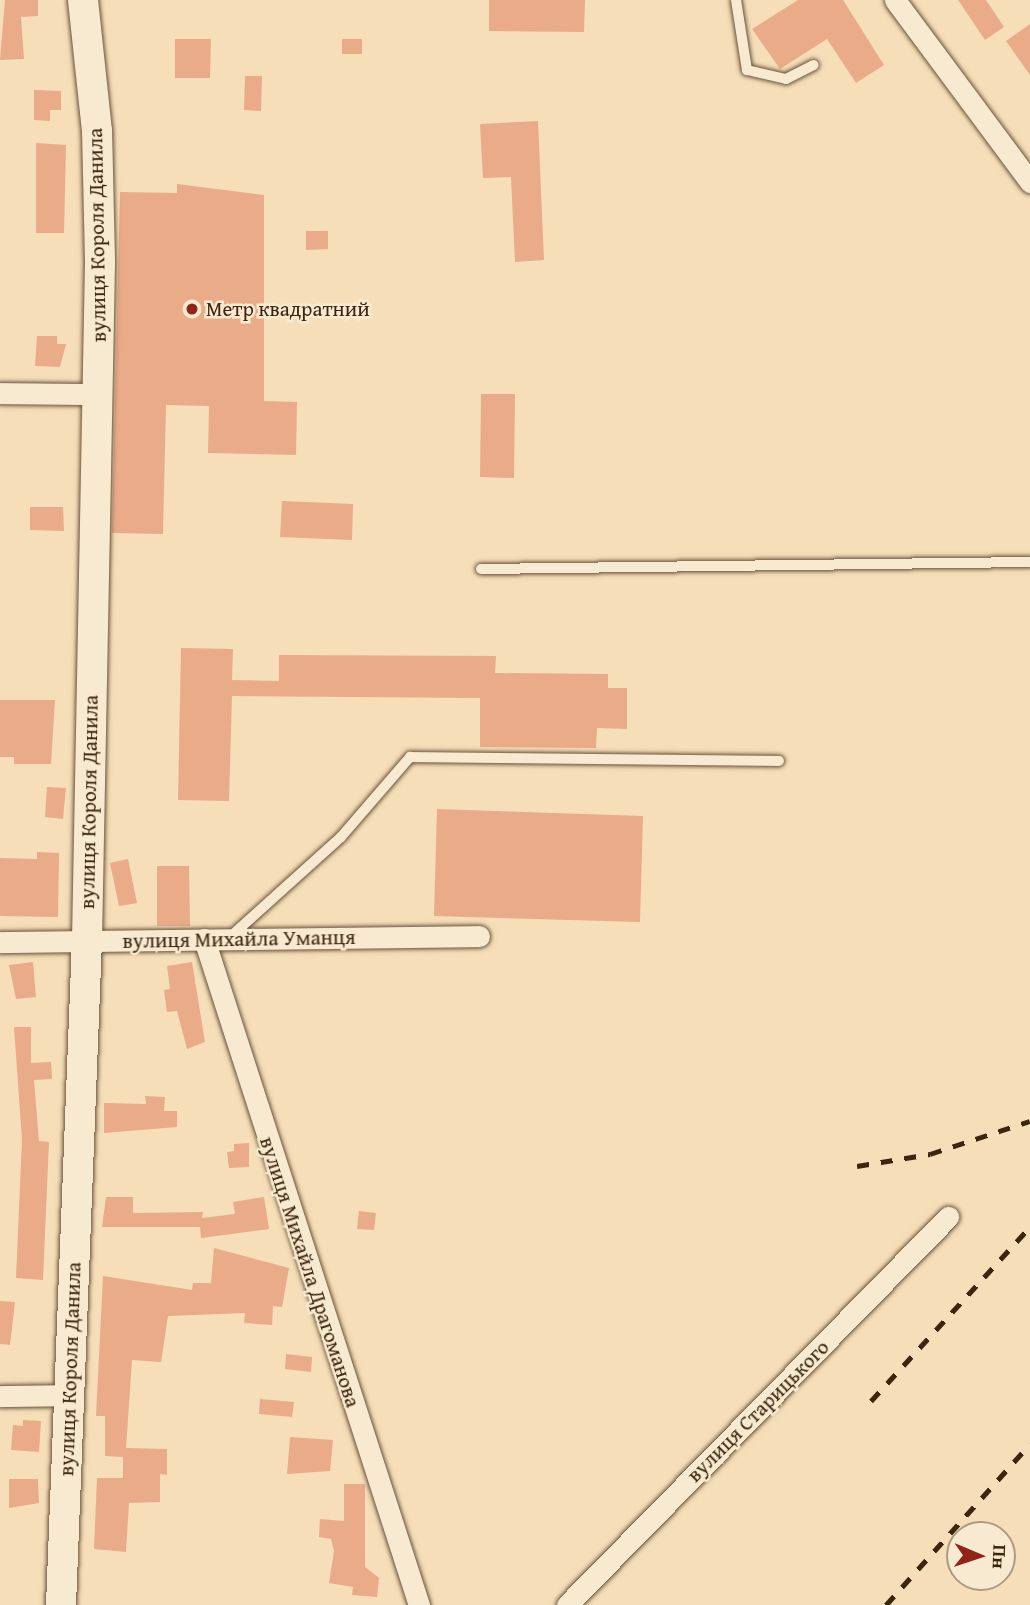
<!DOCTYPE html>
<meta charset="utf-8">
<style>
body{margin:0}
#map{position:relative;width:1030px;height:1605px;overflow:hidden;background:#f5deb8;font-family:"Gentium Book Plus",serif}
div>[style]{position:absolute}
.building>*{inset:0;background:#eaab89}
.roads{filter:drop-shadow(0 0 2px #6a5338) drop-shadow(0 0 2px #6a5338)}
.lane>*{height:10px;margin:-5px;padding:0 5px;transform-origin:5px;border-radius:5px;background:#f8ead1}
.street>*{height:21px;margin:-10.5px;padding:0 10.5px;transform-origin:10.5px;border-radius:10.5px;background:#f8ead1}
.secondary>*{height:30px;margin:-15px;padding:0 15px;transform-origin:15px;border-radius:15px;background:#f8ead1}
.rail>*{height:5px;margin-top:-2.5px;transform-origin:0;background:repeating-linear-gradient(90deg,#3b250d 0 12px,transparent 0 24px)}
.dots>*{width:19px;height:19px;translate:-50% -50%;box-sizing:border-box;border:4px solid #f8ead1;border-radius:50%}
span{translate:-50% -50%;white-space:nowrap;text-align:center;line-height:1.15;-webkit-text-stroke:5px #f8ead1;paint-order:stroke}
.street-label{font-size:21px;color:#3b250d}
.poi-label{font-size:21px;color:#3b250d}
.left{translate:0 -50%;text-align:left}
.north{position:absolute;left:946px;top:1521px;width:70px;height:70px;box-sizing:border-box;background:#f8ead1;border:2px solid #ac9b83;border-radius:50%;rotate:92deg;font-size:19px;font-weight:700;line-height:28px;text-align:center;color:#3b250d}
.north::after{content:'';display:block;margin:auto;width:24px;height:32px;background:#8f2418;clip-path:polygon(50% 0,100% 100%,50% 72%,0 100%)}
</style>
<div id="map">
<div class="building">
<i style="clip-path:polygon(5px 0,38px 0,38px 16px,21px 17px,24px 59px,0 60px)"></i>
<i style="clip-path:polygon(489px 0,585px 0,584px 32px,489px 31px)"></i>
<i style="clip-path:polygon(798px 0,843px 0,884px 65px,856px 83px,827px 39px,780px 69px,752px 29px)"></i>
<i style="clip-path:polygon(958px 0,986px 0,1004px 27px,985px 40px)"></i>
<i style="clip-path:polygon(1030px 24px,1030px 75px,1006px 41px)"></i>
<i style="clip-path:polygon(175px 39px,211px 39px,210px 78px,175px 78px)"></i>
<i style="clip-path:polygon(342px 39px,362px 39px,362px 54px,342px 54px)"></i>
<i style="clip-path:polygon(245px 76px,262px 76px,261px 111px,244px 110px)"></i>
<i style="clip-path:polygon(34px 90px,61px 91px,61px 110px,50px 110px,50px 121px,34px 120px)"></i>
<i style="clip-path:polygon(538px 121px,544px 260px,515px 262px,511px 177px,483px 178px,480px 124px)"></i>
<i style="clip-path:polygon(36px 143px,66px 145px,64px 233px,36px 233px)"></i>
<i style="clip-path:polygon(177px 184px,264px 195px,264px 401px,297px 402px,296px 455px,208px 453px,209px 406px,166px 405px,163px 534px,112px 533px,120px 192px,177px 193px)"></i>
<i style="clip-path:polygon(306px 231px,328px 231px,328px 249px,306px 250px)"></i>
<i style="clip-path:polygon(37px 336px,57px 336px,57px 344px,66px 344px,60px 367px,35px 366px)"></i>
<i style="clip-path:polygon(481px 394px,515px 394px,514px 478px,480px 477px)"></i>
<i style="clip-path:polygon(282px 501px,353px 504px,352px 540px,280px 537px)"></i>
<i style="clip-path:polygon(30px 507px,63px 507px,64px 531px,30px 530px)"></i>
<i style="clip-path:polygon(181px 648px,233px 649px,232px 680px,279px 681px,279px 655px,496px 656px,495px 673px,608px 674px,608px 688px,627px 688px,627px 729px,597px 728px,596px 748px,480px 747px,480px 698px,232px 696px,229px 801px,178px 800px)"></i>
<i style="clip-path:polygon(0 700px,55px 700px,51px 764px,14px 764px,14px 757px,0 757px)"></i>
<i style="clip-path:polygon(47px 787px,66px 788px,63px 819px,45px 817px)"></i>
<i style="clip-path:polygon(437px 809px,643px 816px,640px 922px,434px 916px)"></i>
<i style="clip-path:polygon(37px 852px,59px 853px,58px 917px,0 916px,0 858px,37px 859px)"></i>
<i style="clip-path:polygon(128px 859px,137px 903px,119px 906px,110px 863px)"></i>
<i style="clip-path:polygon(157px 866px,189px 866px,190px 926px,157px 926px)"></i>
<i style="clip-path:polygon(33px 962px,36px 997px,16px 999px,9px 965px)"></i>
<i style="clip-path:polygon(192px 962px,205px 1042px,187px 1049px,177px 1011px,167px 1012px,164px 990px,170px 989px,167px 966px)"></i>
<i style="clip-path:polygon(14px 1027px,31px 1027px,31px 1063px,51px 1062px,52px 1079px,34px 1080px,39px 1141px,49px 1142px,43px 1280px,16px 1278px,22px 1140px)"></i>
<i style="clip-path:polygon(145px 1096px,165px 1097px,164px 1111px,177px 1111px,177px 1127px,104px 1133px,104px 1103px,146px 1104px)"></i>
<i style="clip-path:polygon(249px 1143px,249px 1167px,229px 1168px,227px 1152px,234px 1151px,234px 1144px)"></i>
<i style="clip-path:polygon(106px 1197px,133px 1197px,133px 1213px,203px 1212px,202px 1218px,235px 1214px,233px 1202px,264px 1197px,269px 1229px,201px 1238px,200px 1227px,102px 1227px)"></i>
<i style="clip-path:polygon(359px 1211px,376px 1213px,374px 1230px,357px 1229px)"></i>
<i style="clip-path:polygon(214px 1248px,289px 1268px,282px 1307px,273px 1306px,272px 1325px,244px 1323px,245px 1313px,168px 1316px,161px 1362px,132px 1360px,126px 1448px,167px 1449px,167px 1475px,160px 1474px,160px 1502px,129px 1503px,126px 1552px,94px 1549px,97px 1478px,123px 1478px,123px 1457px,105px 1456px,105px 1416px,96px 1416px,103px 1276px,192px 1290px,193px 1283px,211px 1283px)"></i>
<i style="clip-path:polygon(0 1301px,15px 1302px,10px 1345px,0 1344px)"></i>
<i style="clip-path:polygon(286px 1354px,312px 1357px,311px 1372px,285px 1369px)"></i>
<i style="clip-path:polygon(260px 1399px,294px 1402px,292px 1417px,259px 1414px)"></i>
<i style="clip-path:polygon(23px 1420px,41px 1421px,39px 1452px,11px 1450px,13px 1425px,23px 1426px)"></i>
<i style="clip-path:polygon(290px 1437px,333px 1440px,330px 1471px,287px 1474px)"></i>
<i style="clip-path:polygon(9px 1479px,38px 1479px,39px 1503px,9px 1508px)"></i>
<i style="clip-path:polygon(344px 1484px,365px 1484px,365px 1567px,379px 1578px,377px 1597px,352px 1595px,353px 1587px,329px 1583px,334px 1551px,331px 1539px,319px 1537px,320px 1519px,344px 1521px)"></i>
</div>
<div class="roads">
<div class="lane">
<i style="left:736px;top:0;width:71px;rotate:81.1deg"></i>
<i style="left:747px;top:70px;width:40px;rotate:13deg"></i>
<i style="left:786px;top:79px;width:31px;rotate:-27deg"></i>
<i style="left:481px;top:569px;width:549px;rotate:-0.73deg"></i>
<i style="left:230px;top:937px;width:149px;rotate:-42deg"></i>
<i style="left:341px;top:837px;width:106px;rotate:-49.2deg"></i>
<i style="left:410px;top:757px;width:369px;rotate:0.6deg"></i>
</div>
<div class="street">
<i style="left:895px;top:0;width:227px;rotate:53.4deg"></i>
<i style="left:0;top:393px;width:98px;rotate:0.6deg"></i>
<i style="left:204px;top:939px;width:700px;rotate:72.11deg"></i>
<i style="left:0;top:942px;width:479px;rotate:-0.7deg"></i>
<i style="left:0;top:1396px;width:68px;rotate:-0.8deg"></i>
<i style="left:567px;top:1605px;width:544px;rotate:-45.52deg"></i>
</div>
<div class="secondary">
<i style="left:61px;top:1605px;width:666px;rotate:-87.76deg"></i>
<i style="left:87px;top:940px;width:679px;rotate:-88.9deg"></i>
<i style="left:100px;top:261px;width:130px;rotate:-91.3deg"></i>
<i style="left:97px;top:131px;width:132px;rotate:-96.1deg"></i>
</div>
</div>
<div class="rail">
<i style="left:857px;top:1166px;width:74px;rotate:-9.3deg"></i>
<i style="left:930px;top:1154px;width:105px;rotate:-18.3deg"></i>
<i style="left:871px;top:1401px;width:236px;rotate:-47.6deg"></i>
<i style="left:886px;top:1605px;width:216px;rotate:-48.2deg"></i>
</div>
<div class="dots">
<i style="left:192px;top:309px;background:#8f2418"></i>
</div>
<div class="street-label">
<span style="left:97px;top:235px;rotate:-91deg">вулиця Короля Данила</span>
<span style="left:89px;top:802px;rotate:-89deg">вулиця Короля Данила</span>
<span style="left:239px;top:939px;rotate:-1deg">вулиця Михайла Уманця</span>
<span style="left:310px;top:1272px;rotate:72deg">вулиця Михайла Драгоманова</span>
<span style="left:70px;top:1369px;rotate:-88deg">вулиця Короля Данила</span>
<span style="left:758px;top:1411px;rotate:-45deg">вулиця Старицького</span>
</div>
<div class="poi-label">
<span class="left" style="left:206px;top:309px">Метр квадратний</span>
</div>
<div class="north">Пн</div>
</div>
